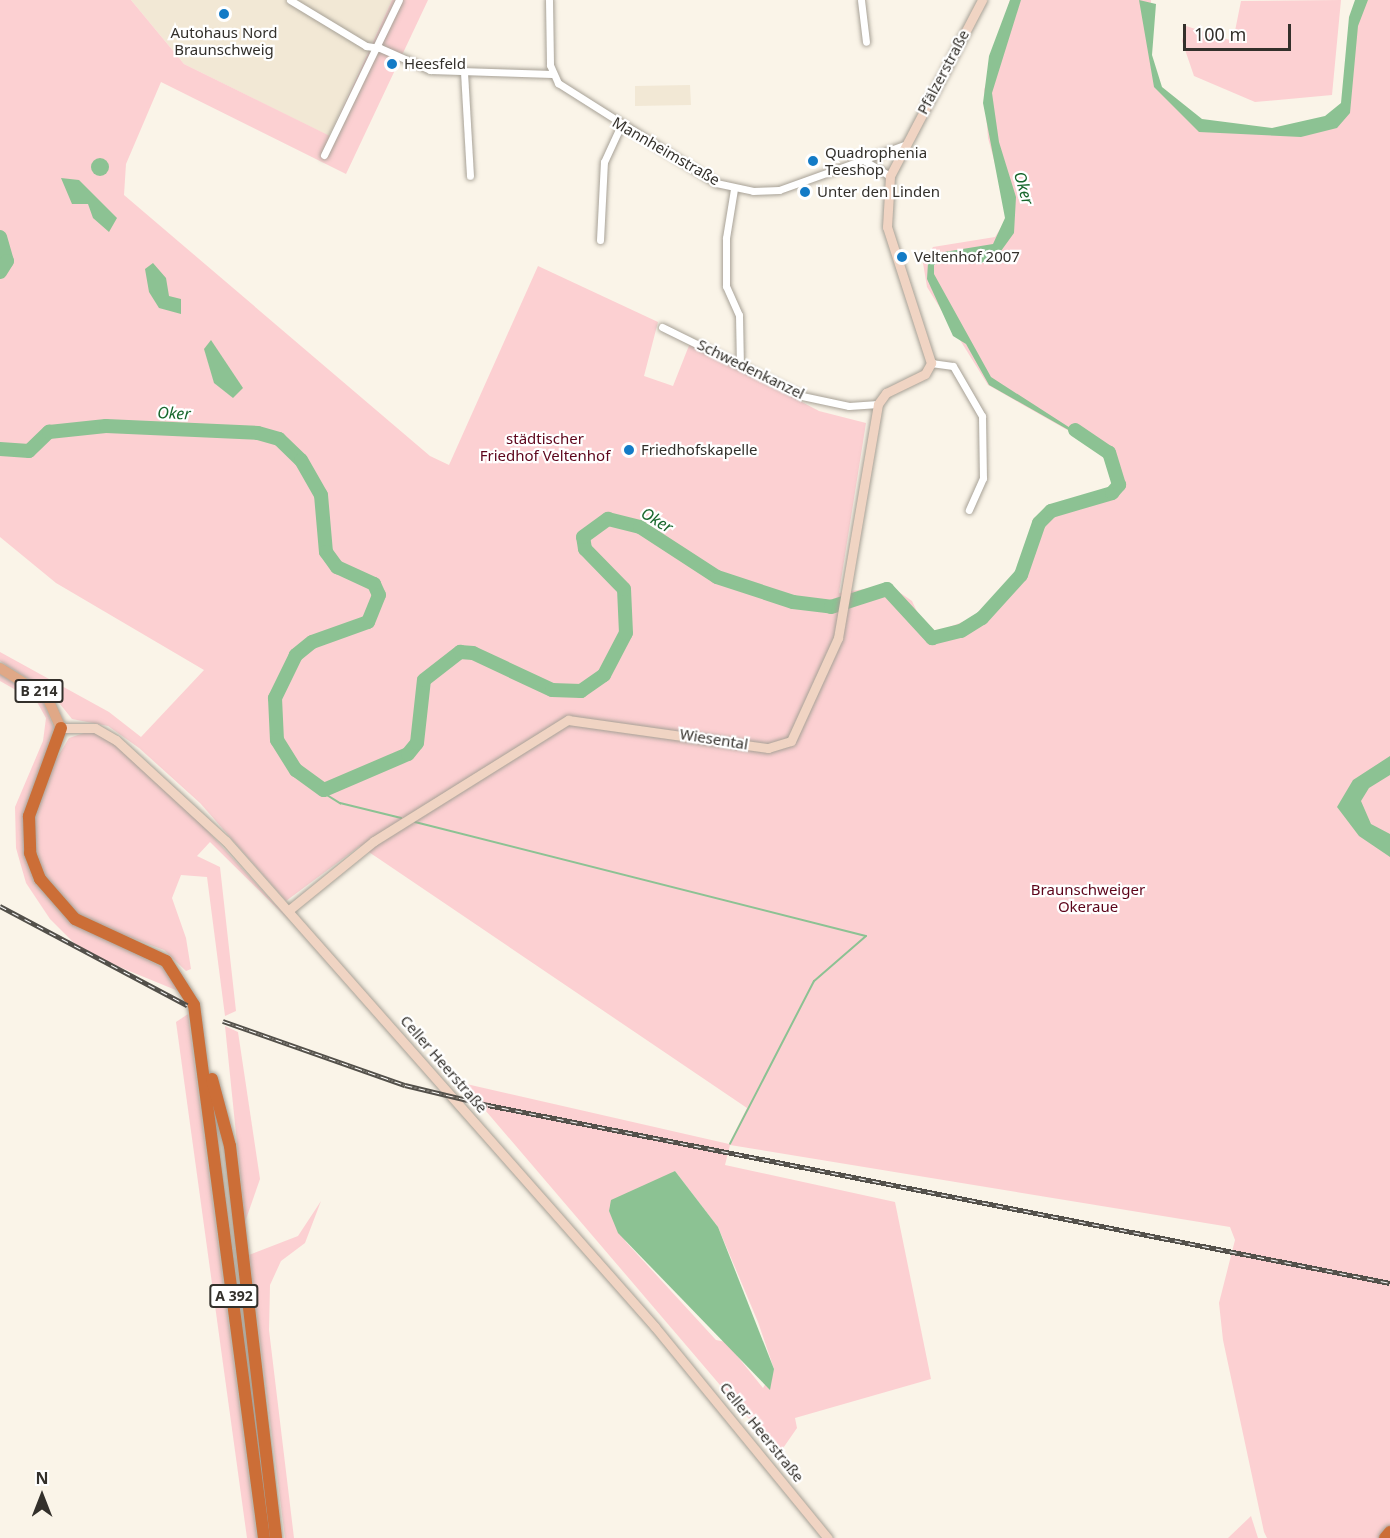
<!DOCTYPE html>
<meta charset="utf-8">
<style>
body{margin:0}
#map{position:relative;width:1390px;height:1538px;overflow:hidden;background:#faf4e8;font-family:"Noto Sans",sans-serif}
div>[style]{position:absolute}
.built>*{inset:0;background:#f2e8d5}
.green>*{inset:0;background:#fcd0d2}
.water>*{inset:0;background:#8cc293}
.round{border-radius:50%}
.stream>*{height:2px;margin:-1px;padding:0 1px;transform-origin:1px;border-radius:1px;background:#8cc293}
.river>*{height:14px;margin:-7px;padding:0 7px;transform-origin:7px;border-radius:7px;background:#8cc293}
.roads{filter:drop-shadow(0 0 2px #a7a196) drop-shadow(0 0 2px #a7a196)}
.street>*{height:7px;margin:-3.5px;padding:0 3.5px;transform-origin:3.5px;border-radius:3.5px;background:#fff}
.secondary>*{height:9px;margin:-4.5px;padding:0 4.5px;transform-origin:4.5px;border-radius:4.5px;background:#f0d4c3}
.primary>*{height:10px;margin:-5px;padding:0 5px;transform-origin:5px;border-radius:5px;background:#e0a887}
.highway>*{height:12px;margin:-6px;padding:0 6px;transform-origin:6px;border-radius:6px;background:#cc6e37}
.rail>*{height:4.5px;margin-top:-2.25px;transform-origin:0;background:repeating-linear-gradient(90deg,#fff 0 7px,#53504a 0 14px);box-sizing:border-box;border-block:2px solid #53504a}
.dots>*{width:16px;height:16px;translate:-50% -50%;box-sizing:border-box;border:3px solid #fff;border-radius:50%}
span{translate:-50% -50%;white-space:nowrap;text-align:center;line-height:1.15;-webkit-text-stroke:4.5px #fff;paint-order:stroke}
.shield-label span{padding:2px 4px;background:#fff;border:2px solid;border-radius:4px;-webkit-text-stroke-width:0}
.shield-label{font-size:14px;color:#33302b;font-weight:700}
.poi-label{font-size:15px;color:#33302b}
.left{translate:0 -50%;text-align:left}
.street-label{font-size:15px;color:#33302b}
.park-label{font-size:15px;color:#5d051b}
.water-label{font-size:16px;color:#18672d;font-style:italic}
.north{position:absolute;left:12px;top:1466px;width:60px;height:60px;-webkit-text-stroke:4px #fff;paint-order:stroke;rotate:0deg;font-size:16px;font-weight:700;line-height:24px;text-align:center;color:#33302b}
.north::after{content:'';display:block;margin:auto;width:21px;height:27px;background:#33302b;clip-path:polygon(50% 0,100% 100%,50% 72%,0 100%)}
.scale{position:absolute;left:1183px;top:24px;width:108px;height:27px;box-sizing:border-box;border:3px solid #33302b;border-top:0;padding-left:8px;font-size:18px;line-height:21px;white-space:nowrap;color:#33302b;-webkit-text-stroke:4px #fff;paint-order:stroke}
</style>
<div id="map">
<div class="built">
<i style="clip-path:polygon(131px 0,392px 0,329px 136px,184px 64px)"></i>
<i style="clip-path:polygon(690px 85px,691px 105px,635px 106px,635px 86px)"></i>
</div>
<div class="green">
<i style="clip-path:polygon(evenodd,0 0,131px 0,184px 64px,330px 136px,392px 0,428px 0,346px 174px,161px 82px,126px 164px,124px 195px,430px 456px,449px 465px,538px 266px,658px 322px,644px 376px,673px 386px,690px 343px,819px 411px,866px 423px,839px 593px,889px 585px,912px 601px,925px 628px,934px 633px,975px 617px,1019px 575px,1037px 522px,1055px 504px,1084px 502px,1116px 485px,1114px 465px,1069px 431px,988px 385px,927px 287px,923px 263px,933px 247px,995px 237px,1009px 215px,988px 138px,984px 90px,1010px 0,1151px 0,1150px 55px,1158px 85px,1199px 121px,1240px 130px,1285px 129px,1328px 119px,1345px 103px,1359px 0,1390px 0,1390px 1538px,1267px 1538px,1264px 1532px,1223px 1340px,1219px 1303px,1235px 1240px,1230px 1227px,730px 1145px,725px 1165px,895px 1202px,931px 1379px,795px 1418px,797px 1428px,779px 1454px,462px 1083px,729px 1144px,747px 1108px,360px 846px,286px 901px,200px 803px,139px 748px,108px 726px,72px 719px,52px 694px,0 661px,0 652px,109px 712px,141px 737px,204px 670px,56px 583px,0 537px,0 0,675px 1171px,718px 1227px,758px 1322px,774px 1369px,763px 1388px,726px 1342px,716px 1340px,626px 1242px,609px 1211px,675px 1171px)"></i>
<i style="clip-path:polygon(1341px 0,1332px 95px,1255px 102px,1194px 76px,1182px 41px,1186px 26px,1233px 41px,1241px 1px)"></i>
<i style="clip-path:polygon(0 674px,43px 702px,54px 728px,24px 820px,34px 882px,70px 921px,168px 970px,183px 993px,83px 952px,50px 919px,26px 883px,16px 848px,15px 807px,43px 741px,46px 718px,37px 702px,0 681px)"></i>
<i style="clip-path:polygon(90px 731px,113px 742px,174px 794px,290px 921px,210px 842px,197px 856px,220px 867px,236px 1011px,225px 1016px,207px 877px,181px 875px,172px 898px,186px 938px,191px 969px,186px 971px,164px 950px,84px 920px,46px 880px,32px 838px,32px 816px,45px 778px,69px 738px)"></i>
<i style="clip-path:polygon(188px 1014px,257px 1538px,247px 1538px,176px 1022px)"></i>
<i style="clip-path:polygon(225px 1026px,238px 1032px,260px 1179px,245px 1222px)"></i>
<i style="clip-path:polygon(321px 1201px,305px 1243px,281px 1261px,270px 1285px,269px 1330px,294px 1538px,285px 1538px,249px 1255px,298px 1236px)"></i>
<i style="clip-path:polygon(1251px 1516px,1258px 1538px,1228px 1538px)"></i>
</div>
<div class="water">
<i style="clip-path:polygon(1010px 0,1021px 0,992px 93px,999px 142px,1016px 197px,1014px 233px,1001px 251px,982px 263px,951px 256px,934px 265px,934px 274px,991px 377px,1109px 453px,989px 385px,966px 344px,953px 336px,927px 279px,928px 263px,938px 253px,993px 244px,1005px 218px,983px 103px,989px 56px)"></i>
<i style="clip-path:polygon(1139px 0,1156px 4px,1152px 55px,1162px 87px,1202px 119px,1272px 128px,1325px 116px,1341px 103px,1349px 17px,1355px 0,1368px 0,1358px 26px,1350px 113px,1337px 128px,1301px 137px,1199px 132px,1154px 87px)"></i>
<i class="round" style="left:91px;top:158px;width:18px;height:18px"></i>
<i style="clip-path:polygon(61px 178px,79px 180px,117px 218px,109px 232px,93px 218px,88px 204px,72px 204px)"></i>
<i style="clip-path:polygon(153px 263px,166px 278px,169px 296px,181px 299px,181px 314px,159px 308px,149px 292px,145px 269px)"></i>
<i style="clip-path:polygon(211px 340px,243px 388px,233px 398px,214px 383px,204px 349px)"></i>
<i style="clip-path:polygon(1390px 756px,1390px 775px,1369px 788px,1361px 801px,1371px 824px,1390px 834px,1390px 857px,1359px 836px,1337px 807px,1353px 780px)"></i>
<i style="clip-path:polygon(675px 1171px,718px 1227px,774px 1369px,770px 1390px,618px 1233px,609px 1211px,611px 1200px)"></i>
</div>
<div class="stream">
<i style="left:314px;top:787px;width:31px;rotate:32deg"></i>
<i style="left:340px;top:803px;width:63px;rotate:13.8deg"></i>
<i style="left:415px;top:822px;width:465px;rotate:14.2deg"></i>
<i style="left:866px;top:936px;width:69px;rotate:139.1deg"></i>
<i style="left:814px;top:981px;width:183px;rotate:117.3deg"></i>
</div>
<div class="river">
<i style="left:0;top:237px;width:25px;rotate:74deg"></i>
<i style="left:7px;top:261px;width:13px;rotate:122deg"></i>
<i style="left:0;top:449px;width:29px;rotate:4deg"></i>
<i style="left:29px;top:451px;width:28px;rotate:-44deg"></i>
<i style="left:49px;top:432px;width:57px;rotate:-6deg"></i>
<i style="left:106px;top:426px;width:152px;rotate:2.6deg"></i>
<i style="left:258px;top:433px;width:22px;rotate:16deg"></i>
<i style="left:279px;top:439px;width:30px;rotate:44deg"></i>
<i style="left:301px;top:460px;width:40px;rotate:60.3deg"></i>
<i style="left:321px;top:495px;width:57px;rotate:85deg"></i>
<i style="left:326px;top:552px;width:19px;rotate:54deg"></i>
<i style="left:337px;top:567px;width:41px;rotate:24.7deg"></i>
<i style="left:374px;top:584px;width:12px;rotate:66deg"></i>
<i style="left:379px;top:595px;width:29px;rotate:112deg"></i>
<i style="left:368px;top:622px;width:59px;rotate:160.3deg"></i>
<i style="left:312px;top:642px;width:21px;rotate:141deg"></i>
<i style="left:296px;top:655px;width:48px;rotate:116deg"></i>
<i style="left:275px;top:698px;width:42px;rotate:87.3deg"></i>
<i style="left:277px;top:740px;width:36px;rotate:58deg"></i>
<i style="left:296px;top:770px;width:34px;rotate:36deg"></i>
<i style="left:324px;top:790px;width:91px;rotate:-23.2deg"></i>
<i style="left:408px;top:754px;width:14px;rotate:-51deg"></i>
<i style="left:417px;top:743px;width:63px;rotate:-83.7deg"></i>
<i style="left:424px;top:680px;width:46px;rotate:-37.9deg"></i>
<i style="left:460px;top:652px;width:13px;rotate:4deg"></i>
<i style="left:473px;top:653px;width:87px;rotate:25.1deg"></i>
<i style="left:552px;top:690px;width:29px;rotate:2deg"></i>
<i style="left:581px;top:691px;width:28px;rotate:-35deg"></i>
<i style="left:604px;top:675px;width:47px;rotate:-62.4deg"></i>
<i style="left:626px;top:633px;width:44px;rotate:-92.6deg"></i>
<i style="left:624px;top:589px;width:56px;rotate:-134.3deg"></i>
<i style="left:585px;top:549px;width:12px;rotate:-99deg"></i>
<i style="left:583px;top:537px;width:31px;rotate:-36deg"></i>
<i style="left:608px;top:519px;width:33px;rotate:14deg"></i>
<i style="left:640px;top:527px;width:92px;rotate:33deg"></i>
<i style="left:717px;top:577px;width:80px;rotate:18.2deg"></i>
<i style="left:793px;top:602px;width:38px;rotate:7deg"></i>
<i style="left:831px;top:607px;width:59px;rotate:-17.8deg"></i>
<i style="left:887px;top:589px;width:67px;rotate:47.4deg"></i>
<i style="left:932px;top:638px;width:30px;rotate:-14deg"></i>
<i style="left:961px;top:631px;width:25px;rotate:-32deg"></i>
<i style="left:982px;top:618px;width:58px;rotate:-47.8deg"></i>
<i style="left:1021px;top:575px;width:55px;rotate:-70.9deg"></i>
<i style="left:1039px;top:523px;width:17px;rotate:-45deg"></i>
<i style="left:1051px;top:511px;width:64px;rotate:-16.4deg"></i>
<i style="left:1112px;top:493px;width:11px;rotate:-49deg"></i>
<i style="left:1119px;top:485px;width:34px;rotate:-107deg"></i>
<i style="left:1109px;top:453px;width:41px;rotate:-145.9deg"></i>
</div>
<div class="roads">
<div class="street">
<i style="left:290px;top:0;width:89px;rotate:31.2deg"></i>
<i style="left:366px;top:46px;width:14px;rotate:8deg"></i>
<i style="left:549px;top:0;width:65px;rotate:89.1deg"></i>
<i style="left:550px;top:65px;width:20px;rotate:66deg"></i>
<i style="left:558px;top:83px;width:187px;rotate:32.3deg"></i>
<i style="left:716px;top:183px;width:38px;rotate:12deg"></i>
<i style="left:753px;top:191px;width:26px;rotate:-2deg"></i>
<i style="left:779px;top:190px;width:133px;rotate:-19.8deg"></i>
<i style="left:861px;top:0;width:42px;rotate:83.2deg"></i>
<i style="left:380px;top:48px;width:55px;rotate:23.7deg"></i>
<i style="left:430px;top:70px;width:122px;rotate:1.9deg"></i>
<i style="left:464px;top:72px;width:104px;rotate:86.7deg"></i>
<i style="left:324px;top:155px;width:172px;rotate:-64.2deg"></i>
<i style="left:865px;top:161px;width:29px;rotate:31deg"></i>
<i style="left:734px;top:189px;width:50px;rotate:99.3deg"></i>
<i style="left:726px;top:238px;width:48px;rotate:90deg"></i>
<i style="left:726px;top:286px;width:32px;rotate:66deg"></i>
<i style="left:739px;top:315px;width:50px;rotate:88.9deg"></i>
<i style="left:600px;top:240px;width:78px;rotate:-87.1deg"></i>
<i style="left:604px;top:162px;width:41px;rotate:-65.3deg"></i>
<i style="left:662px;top:327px;width:156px;rotate:26.2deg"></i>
<i style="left:802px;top:396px;width:48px;rotate:12deg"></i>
<i style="left:849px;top:406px;width:29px;rotate:-4deg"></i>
<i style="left:931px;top:363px;width:22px;rotate:8deg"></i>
<i style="left:953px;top:366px;width:58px;rotate:59.9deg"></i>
<i style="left:982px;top:416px;width:62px;rotate:89.1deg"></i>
<i style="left:983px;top:478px;width:35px;rotate:114deg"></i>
</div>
<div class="secondary">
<i style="left:61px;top:728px;width:34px"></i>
<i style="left:95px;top:728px;width:24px;rotate:30deg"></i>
<i style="left:116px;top:740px;width:149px;rotate:42.6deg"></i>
<i style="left:226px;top:841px;width:648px;rotate:48.56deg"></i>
<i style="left:655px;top:1327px;width:273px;rotate:50.7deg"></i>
<i style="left:289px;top:910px;width:109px;rotate:-39.1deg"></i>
<i style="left:374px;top:841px;width:229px;rotate:-32deg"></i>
<i style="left:568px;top:720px;width:202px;rotate:8deg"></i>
<i style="left:768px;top:748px;width:24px;rotate:-17deg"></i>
<i style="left:791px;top:741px;width:113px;rotate:-65.5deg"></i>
<i style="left:838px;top:638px;width:237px;rotate:-80.3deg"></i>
<i style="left:878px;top:404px;width:14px;rotate:-54deg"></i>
<i style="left:886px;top:393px;width:43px;rotate:-26deg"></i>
<i style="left:925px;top:374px;width:13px;rotate:-61deg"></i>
<i style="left:931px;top:363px;width:143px;rotate:-107.9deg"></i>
<i style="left:887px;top:227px;width:51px;rotate:-86.6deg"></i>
<i style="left:890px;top:176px;width:199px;rotate:-62.4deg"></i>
</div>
<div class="primary">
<i style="left:0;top:668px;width:55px;rotate:31.7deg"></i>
<i style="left:47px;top:697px;width:34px;rotate:66deg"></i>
</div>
<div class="highway">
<i style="left:61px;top:728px;width:94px;rotate:110deg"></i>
<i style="left:29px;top:816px;width:37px;rotate:88deg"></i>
<i style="left:30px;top:853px;width:28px;rotate:69deg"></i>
<i style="left:40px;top:879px;width:53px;rotate:48.8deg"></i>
<i style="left:75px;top:919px;width:100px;rotate:24.8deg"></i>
<i style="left:166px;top:961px;width:52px;rotate:57.5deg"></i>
<i style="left:194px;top:1005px;width:538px;rotate:82.52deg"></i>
<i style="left:212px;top:1079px;width:69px;rotate:75deg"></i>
<i style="left:230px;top:1146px;width:395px;rotate:83.3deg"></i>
<i style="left:1385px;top:1538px;width:8px;rotate:-50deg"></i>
</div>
</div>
<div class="rail">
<i style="left:0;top:906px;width:212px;rotate:27.9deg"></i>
<i style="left:223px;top:1021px;width:193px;rotate:19.4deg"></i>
<i style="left:405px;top:1085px;width:85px;rotate:13.5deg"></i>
<i style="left:488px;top:1105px;width:919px;rotate:11.16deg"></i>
</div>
<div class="dots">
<i style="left:224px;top:14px;background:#137bc6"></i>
<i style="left:392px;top:64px;background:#137bc6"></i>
<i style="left:813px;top:161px;background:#137bc6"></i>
<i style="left:805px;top:192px;background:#137bc6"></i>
<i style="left:902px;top:257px;background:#137bc6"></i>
<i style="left:629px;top:450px;background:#137bc6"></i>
</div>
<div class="shield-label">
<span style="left:39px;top:691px">B 214</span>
<span style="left:234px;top:1296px">A 392</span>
</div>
<div class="poi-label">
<span style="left:224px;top:41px">Autohaus Nord<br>Braunschweig</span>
<span class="left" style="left:404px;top:64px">Heesfeld</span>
<span class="left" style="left:825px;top:161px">Quadrophenia<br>Teeshop</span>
<span class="left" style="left:817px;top:192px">Unter den Linden</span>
<span class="left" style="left:914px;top:257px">Veltenhof 2007</span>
<span class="left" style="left:641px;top:450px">Friedhofskapelle</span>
</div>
<div class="street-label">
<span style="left:943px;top:72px;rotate:-62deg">Pfälzerstraße</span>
<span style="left:666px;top:151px;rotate:30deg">Mannheimstraße</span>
<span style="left:751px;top:369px;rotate:26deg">Schwedenkanzel</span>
<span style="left:714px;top:739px;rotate:9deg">Wiesental</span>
<span style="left:444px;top:1064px;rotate:49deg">Celler Heerstraße</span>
<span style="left:762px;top:1432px;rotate:51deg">Celler Heerstraße</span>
</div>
<div class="park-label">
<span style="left:545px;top:447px">städtischer<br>Friedhof Veltenhof</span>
<span style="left:1088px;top:898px">Braunschweiger<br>Okeraue</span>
</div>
<div class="water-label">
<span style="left:1024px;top:188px;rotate:74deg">Oker</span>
<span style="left:174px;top:413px;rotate:3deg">Oker</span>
<span style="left:657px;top:520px;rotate:31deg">Oker</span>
</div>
<div class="north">N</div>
<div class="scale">100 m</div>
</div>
